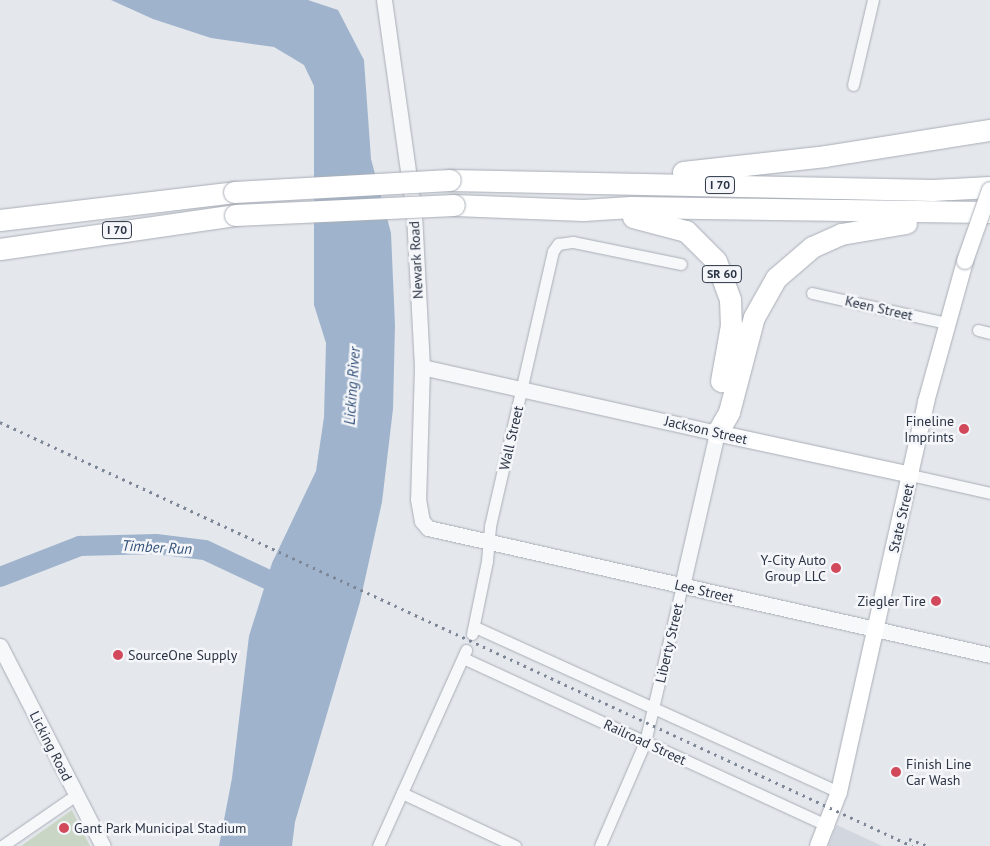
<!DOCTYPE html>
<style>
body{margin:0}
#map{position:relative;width:990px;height:846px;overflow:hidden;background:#e4e7ec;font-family:"PT Sans",sans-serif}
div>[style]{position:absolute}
.built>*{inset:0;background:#d2d6de}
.green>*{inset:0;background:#c9d6c5}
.water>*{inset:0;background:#9fb4cc}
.river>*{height:20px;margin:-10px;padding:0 10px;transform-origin:10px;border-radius:10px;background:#9fb4cc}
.roads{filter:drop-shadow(0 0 1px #a9aeb7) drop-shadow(0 0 1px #a9aeb7)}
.minor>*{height:11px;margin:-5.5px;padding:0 5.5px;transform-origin:5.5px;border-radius:5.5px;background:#f7f8fa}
.tertiary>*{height:15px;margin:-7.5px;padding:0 7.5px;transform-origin:7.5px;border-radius:7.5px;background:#f7f8fa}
.secondary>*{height:16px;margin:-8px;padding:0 8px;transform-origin:8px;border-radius:8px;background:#fff}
.motorway>*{height:21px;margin:-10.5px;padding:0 10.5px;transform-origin:10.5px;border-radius:10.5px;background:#fff}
.rail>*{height:3px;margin-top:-1.5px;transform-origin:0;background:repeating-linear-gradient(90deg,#7d8696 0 2.5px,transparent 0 7.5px)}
.bridges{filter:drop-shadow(0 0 1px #a9aeb7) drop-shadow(0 0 1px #a9aeb7)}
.secondary-bridge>*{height:16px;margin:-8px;padding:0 8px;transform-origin:8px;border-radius:8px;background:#fff}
.motorway-bridge>*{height:21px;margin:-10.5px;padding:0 10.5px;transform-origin:10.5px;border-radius:10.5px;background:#fff}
.dots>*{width:14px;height:14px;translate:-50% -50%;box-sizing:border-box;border:2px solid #f4f6f9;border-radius:50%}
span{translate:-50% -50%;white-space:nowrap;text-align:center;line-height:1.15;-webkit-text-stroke:5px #f4f6f9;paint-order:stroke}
.shield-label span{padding:1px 4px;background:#f4f6f9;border:1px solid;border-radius:4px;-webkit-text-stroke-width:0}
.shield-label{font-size:12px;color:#2b3445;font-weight:700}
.street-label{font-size:14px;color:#2b3445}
.poi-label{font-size:14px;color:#2b3445}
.right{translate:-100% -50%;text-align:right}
.left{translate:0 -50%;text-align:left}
.water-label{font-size:15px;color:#34527a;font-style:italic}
</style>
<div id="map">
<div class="built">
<i style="clip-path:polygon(837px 825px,882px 846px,828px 846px)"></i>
</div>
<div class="green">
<i style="clip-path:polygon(72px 810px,90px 846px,21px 846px)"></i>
</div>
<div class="water">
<i style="clip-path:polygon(111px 0,308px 0,338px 10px,364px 60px,371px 159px,391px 233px,395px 325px,393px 409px,382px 502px,360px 602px,295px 822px,292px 846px,219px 846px,232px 778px,249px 636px,272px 563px,316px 471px,324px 417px,326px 343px,314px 305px,314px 86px,304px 65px,274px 47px,211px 38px,153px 19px)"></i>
</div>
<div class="river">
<i style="left:0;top:577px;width:86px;rotate:-21.2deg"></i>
<i style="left:80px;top:546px;width:76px;rotate:-1.5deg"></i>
<i style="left:156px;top:544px;width:49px;rotate:7deg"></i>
<i style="left:205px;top:550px;width:94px;rotate:25.2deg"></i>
</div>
<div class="roads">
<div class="minor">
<i style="left:853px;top:85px;width:87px;rotate:-76.8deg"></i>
<i style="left:812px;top:293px;width:137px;rotate:12.6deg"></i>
<i style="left:978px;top:330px;width:12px;rotate:14deg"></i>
<i style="left:911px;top:475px;width:81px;rotate:12.8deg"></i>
<i style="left:475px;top:627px;width:400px;rotate:24.4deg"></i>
<i style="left:472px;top:634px;width:75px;rotate:-78.4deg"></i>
<i style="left:487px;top:561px;width:35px;rotate:-85deg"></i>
<i style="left:490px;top:526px;width:282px;rotate:-77.1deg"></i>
<i style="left:553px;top:251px;width:9px;rotate:-54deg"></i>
<i style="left:558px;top:244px;width:15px;rotate:-8deg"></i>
<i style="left:573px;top:242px;width:110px;rotate:11.5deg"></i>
<i style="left:463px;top:658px;width:402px;rotate:24.7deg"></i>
<i style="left:402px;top:793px;width:125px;rotate:25.1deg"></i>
<i style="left:2px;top:846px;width:90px;rotate:-34.6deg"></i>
<i style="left:378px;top:846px;width:215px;rotate:-65.8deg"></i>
<i style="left:600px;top:846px;width:113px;rotate:-66.6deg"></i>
<i style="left:645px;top:742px;width:160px;rotate:-76.7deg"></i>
</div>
<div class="tertiary">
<i style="left:384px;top:0;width:216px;rotate:82deg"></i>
<i style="left:414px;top:214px;width:153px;rotate:87deg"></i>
<i style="left:422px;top:367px;width:132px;rotate:91.7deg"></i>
<i style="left:418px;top:499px;width:22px;rotate:80deg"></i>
<i style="left:422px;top:521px;width:9px;rotate:49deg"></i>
<i style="left:428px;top:528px;width:576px;rotate:12.73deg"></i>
<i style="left:422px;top:367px;width:302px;rotate:12.6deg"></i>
<i style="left:717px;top:433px;width:157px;rotate:102.9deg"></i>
<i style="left:0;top:646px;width:225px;rotate:62.8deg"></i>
</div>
<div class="secondary">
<i style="left:717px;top:433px;width:198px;rotate:12.2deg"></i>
<i style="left:818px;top:846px;width:58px;rotate:-68.7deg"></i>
<i style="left:839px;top:792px;width:400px;rotate:-77.4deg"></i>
<i style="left:926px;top:402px;width:146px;rotate:-74.5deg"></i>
</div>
<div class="motorway">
<i style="left:683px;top:172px;width:143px;rotate:-6.4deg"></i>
<i style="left:825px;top:156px;width:167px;rotate:-9deg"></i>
<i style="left:450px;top:180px;width:483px;rotate:1.2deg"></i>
<i style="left:933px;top:190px;width:57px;rotate:-3deg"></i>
<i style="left:454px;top:205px;width:129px;rotate:2.2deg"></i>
<i style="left:583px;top:210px;width:48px;rotate:-3.6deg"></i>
<i style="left:631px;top:207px;width:359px;rotate:0.8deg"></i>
<i style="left:633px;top:217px;width:55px;rotate:14.8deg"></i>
<i style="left:686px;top:231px;width:42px;rotate:45deg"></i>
<i style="left:716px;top:261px;width:40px;rotate:69.8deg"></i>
<i style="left:730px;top:299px;width:26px;rotate:88deg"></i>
<i style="left:731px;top:325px;width:57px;rotate:100.1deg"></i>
<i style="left:0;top:220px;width:236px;rotate:-6.8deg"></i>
<i style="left:0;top:249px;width:237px;rotate:-8.2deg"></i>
<i style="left:717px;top:433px;width:24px;rotate:-60deg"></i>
<i style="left:729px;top:412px;width:98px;rotate:-75.3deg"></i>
<i style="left:754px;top:317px;width:45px;rotate:-60.6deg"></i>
<i style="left:776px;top:278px;width:48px;rotate:-40.7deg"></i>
<i style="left:812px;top:247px;width:32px;rotate:-24deg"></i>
<i style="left:841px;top:234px;width:66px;rotate:-9.6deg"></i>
</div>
</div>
<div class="rail">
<i style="left:0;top:422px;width:1006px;rotate:24.93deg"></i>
<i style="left:909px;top:839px;width:20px;rotate:20deg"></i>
</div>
<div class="bridges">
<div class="secondary-bridge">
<i style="left:965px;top:261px;width:75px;rotate:-70.6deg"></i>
</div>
<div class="motorway-bridge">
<i style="left:234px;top:192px;width:216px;rotate:-3.2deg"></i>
<i style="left:235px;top:215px;width:219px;rotate:-2.6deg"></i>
</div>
</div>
<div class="dots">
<i style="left:964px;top:429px;background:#d1495b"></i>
<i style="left:836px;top:568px;background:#d1495b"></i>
<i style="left:936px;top:601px;background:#d1495b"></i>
<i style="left:118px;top:655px;background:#d1495b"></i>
<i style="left:896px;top:772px;background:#d1495b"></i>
<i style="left:64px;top:828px;background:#d1495b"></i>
</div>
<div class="shield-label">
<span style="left:720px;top:185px">I 70</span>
<span style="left:117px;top:230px">I 70</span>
<span style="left:722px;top:274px">SR 60</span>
</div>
<div class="street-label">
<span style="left:416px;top:260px;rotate:-93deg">Newark Road</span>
<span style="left:879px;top:308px;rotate:13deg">Keen Street</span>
<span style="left:706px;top:430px;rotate:13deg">Jackson Street</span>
<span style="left:511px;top:438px;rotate:-77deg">Wall Street</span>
<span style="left:901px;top:518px;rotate:-77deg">State Street</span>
<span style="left:704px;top:591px;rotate:13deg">Lee Street</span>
<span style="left:669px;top:643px;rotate:-77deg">Liberty Street</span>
<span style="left:645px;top:742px;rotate:25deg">Railroad Street</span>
<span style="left:51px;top:746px;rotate:63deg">Licking Road</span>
</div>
<div class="poi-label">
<span class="right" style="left:954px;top:429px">Fineline<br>Imprints</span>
<span class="right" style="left:826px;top:568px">Y-City Auto<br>Group LLC</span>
<span class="right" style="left:926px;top:601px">Ziegler Tire</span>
<span class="left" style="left:128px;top:655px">SourceOne Supply</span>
<span class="left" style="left:906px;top:772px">Finish Line<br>Car Wash</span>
<span class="left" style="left:74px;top:828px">Gant Park Municipal Stadium</span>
</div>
<div class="water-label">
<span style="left:352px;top:386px;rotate:-86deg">Licking River</span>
<span style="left:157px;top:547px;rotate:3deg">Timber Run</span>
</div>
</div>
